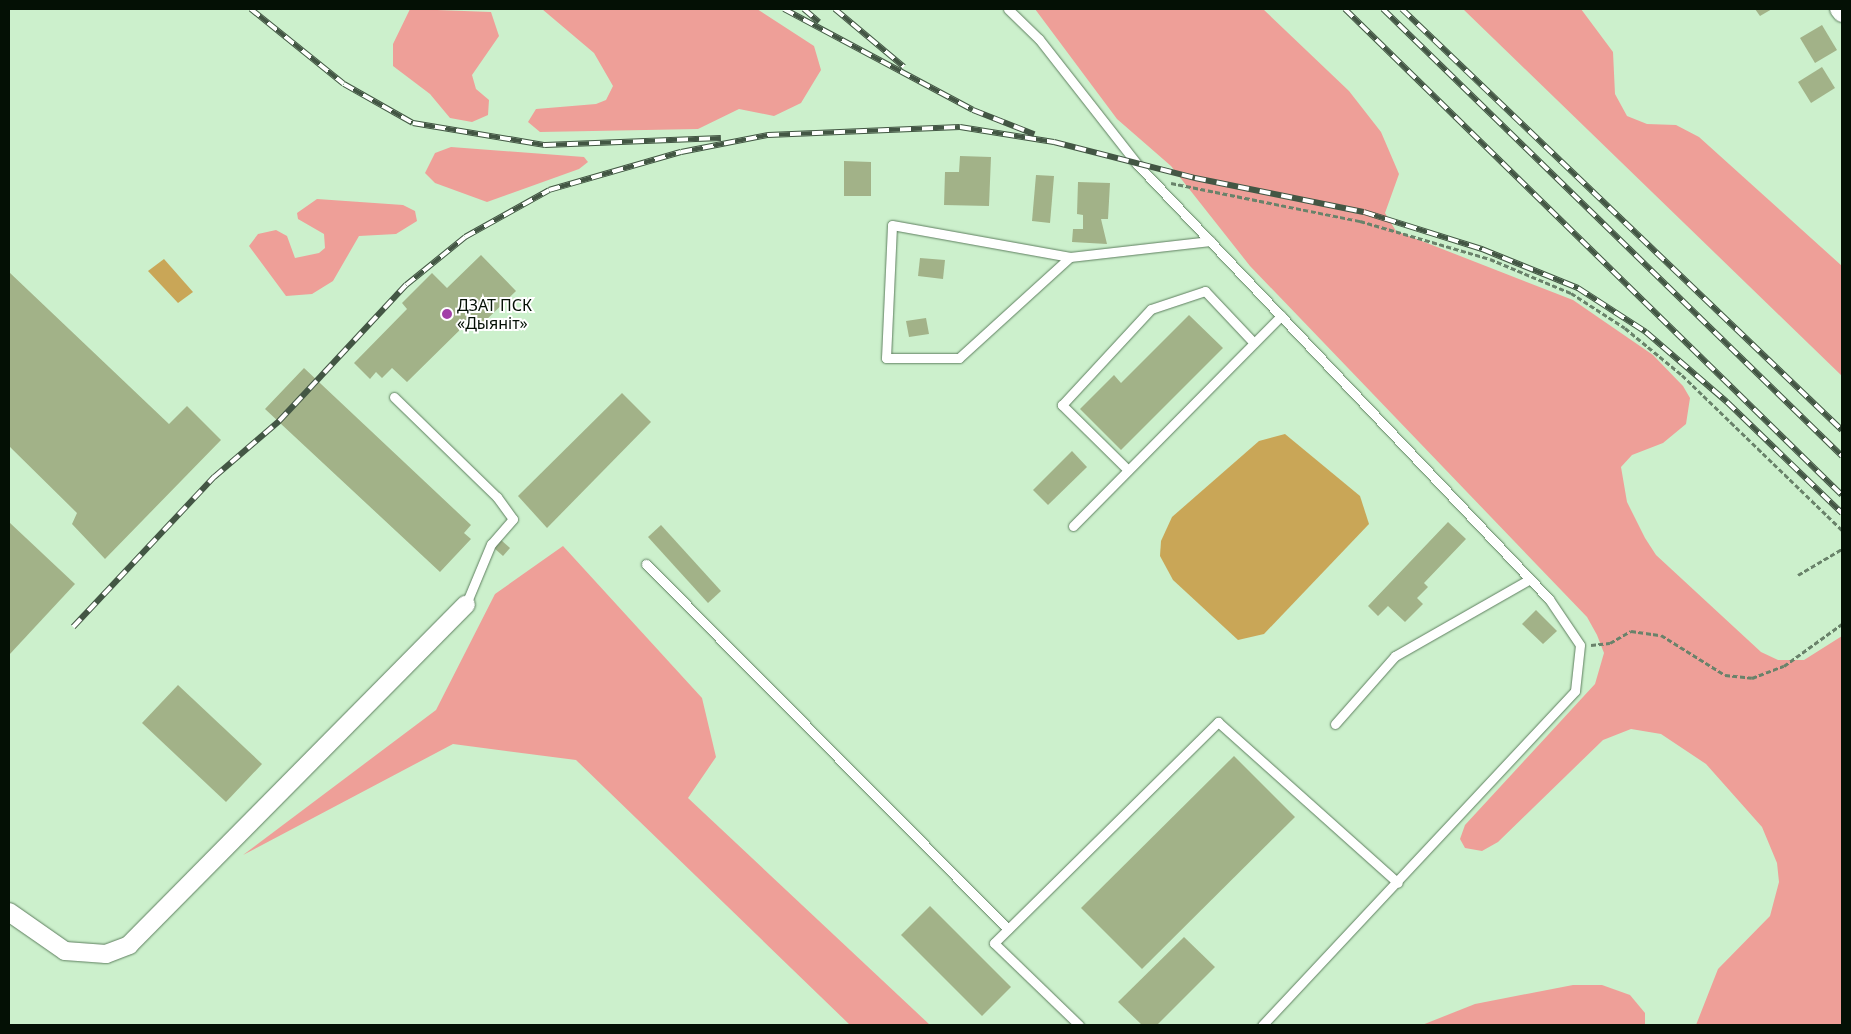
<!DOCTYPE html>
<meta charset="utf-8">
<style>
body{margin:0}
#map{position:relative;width:1851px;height:1034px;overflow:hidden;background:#ccf0cc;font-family:"Noto Sans",sans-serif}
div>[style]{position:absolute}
.green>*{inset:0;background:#ee9f98}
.water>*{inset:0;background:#c9a657}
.building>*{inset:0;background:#a2b288}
.path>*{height:3px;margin-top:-1.5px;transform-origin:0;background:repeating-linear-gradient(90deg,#69826a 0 5px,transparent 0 7.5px)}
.roads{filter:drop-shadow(0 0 1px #5e7f5f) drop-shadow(0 0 1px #5e7f5f)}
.service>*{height:9px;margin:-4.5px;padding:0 4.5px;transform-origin:4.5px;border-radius:4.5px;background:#fff}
.minor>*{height:18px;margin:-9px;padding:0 9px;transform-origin:9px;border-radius:9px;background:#fff}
.rail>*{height:5.5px;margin-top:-2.75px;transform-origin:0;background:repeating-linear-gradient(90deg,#fff 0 11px,#435644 0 22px);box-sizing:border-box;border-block:1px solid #435644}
.dots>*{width:14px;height:14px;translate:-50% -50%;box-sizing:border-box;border:2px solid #fff;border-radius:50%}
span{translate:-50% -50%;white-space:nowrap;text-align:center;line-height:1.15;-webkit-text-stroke:4px #fff;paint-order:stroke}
.poi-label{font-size:16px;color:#041005}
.left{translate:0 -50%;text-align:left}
.frame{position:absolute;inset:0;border:10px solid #041005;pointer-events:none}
</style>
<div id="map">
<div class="green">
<i style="clip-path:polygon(410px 9px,491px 12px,499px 36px,472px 75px,476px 89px,489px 100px,488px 115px,472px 122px,450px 118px,430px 94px,393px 66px,393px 44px)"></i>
<i style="clip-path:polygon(542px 9px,757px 9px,814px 46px,821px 70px,801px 103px,774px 116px,739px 109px,698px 129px,540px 132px,528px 122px,536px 109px,596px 104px,606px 100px,613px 86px,594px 53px)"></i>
<i style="clip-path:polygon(1035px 9px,1263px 9px,1349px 91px,1381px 132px,1399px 174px,1385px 213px,1396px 231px,1573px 300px,1653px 355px,1683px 386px,1690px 398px,1686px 424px,1663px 443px,1632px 455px,1621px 467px,1627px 502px,1645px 538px,1656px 555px,1761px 652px,1778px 660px,1804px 660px,1842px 636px,1842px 1025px,1696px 1025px,1718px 969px,1770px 916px,1779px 882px,1777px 863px,1762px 827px,1706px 764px,1661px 734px,1631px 729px,1603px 740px,1498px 842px,1482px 851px,1465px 848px,1460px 839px,1465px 825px,1595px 684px,1604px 653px,1597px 635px,1587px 617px,1250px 266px,1171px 166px,1117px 119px)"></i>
<i style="clip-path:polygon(1463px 9px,1581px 9px,1613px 52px,1615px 94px,1627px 116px,1647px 124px,1676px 125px,1699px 137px,1842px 266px,1842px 376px)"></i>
<i style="clip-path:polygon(451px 147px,584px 157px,588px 162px,579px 169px,487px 202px,435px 183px,425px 173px,435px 153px)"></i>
<i style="clip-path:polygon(317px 199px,403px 205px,415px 211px,417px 221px,396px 234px,359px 236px,333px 281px,312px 294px,286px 296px,249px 246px,258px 234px,276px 230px,287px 236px,295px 258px,319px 253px,325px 248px,324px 234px,298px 219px,297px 213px)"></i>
<i style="clip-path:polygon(563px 546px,702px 698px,716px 757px,688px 798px,930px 1025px,850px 1025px,576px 760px,453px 744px,243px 855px,436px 710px,495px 594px)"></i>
<i style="clip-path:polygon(1573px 985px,1602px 985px,1630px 995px,1645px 1013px,1645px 1025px,1422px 1025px,1475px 1004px)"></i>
</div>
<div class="water">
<i style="clip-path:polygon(164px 259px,193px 292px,178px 303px,148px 271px)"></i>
<i style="clip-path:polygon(1285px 434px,1360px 496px,1369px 524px,1264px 634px,1238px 640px,1173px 580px,1160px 556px,1161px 541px,1172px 517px,1259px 441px)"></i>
</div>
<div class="building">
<i style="clip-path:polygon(1755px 9px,1772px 9px,1760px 16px)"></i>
<i style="clip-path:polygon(1822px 25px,1837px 50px,1815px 63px,1800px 38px)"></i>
<i style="clip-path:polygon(1822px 67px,1835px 88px,1811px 103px,1798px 82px)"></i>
<i style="clip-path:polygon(960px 156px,991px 157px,989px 206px,944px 205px,945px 172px,959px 172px)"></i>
<i style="clip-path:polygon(844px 161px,871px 162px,871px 196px,844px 196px)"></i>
<i style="clip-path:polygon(1036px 175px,1054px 176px,1050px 223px,1032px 221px)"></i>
<i style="clip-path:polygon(1078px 182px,1110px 183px,1108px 219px,1101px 219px,1107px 244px,1072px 242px,1073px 229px,1083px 229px,1083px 215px,1077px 214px)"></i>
<i style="clip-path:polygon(481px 255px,516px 291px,479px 327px,471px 319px,407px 382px,392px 368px,382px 378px,376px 372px,370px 379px,354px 363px,407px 309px,402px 303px,432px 273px,447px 288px)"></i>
<i style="clip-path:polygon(920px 258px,945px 260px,943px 279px,918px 276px)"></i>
<i style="clip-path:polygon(9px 272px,169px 424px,187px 406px,221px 440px,105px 559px,72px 524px,77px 513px,9px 446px)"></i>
<i style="clip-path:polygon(1189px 315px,1223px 348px,1121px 450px,1080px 409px,1114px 375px,1121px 383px)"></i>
<i style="clip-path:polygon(926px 318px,929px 334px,909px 337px,906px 321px)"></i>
<i style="clip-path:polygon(304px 368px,471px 525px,464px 533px,471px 539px,440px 572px,265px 409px)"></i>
<i style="clip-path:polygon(622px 393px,651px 422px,547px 528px,518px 496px)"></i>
<i style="clip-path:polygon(1072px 451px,1087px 467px,1048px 505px,1033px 490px)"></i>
<i style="clip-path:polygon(9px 522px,75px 584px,9px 655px)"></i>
<i style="clip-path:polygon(1448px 522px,1466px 539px,1424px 583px,1428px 587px,1417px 598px,1423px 604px,1405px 622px,1388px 606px,1378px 616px,1368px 606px)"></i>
<i style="clip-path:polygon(661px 525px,721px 591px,708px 603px,648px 537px)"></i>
<i style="clip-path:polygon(501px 540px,510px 548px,503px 556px,494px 548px)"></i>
<i style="clip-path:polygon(1536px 610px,1557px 631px,1543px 644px,1522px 624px)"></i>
<i style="clip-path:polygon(178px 685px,262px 764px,226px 802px,142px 723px)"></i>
<i style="clip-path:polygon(1234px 756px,1295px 817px,1142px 969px,1081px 908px)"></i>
<i style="clip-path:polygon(930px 906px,1011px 987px,982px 1016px,901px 935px)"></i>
<i style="clip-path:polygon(1184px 937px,1215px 967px,1157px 1025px,1142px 1025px,1118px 1002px)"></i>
</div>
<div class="path">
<i style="left:1171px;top:183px;width:193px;rotate:11.4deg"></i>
<i style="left:1360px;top:221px;width:135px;rotate:16.3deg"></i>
<i style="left:1490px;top:259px;width:88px;rotate:22.8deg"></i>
<i style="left:1571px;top:293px;width:64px;rotate:32.9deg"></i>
<i style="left:1625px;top:328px;width:74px;rotate:39.5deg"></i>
<i style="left:1682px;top:375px;width:223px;rotate:44.1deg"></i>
<i style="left:1798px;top:575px;width:51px;rotate:-30.6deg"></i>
<i style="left:1591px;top:645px;width:19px;rotate:-6deg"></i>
<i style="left:1610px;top:643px;width:24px;rotate:-30deg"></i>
<i style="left:1631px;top:631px;width:30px;rotate:8deg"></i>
<i style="left:1661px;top:635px;width:75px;rotate:32deg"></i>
<i style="left:1725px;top:675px;width:27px;rotate:6deg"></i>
<i style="left:1752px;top:678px;width:34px;rotate:-21deg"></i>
<i style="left:1784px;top:666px;width:72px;rotate:-35.9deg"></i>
</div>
<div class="roads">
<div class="service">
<i style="left:1008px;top:9px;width:43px;rotate:44.1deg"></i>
<i style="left:1039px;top:39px;width:159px;rotate:51.9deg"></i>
<i style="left:1137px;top:164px;width:599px;rotate:46.56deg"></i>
<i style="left:1549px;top:599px;width:55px;rotate:56deg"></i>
<i style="left:1580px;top:645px;width:46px;rotate:96.2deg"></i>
<i style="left:1575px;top:691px;width:458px;rotate:133.1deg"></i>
<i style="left:1070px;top:257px;width:150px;rotate:137.7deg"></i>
<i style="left:959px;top:358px;width:73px;rotate:180deg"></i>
<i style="left:886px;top:358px;width:133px;rotate:-87.4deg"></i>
<i style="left:892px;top:225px;width:181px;rotate:10.2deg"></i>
<i style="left:1070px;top:257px;width:141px;rotate:-6.5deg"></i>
<i style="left:394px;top:397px;width:144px;rotate:44.2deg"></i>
<i style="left:497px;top:497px;width:27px;rotate:54deg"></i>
<i style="left:513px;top:519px;width:33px;rotate:131deg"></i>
<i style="left:491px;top:544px;width:65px;rotate:112.6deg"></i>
<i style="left:1128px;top:470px;width:93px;rotate:-135.4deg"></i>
<i style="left:1062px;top:405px;width:131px;rotate:-47.2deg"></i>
<i style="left:1151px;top:309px;width:57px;rotate:-18.4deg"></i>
<i style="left:1205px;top:291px;width:71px;rotate:46.7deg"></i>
<i style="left:1073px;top:526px;width:296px;rotate:-45.3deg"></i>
<i style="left:646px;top:564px;width:514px;rotate:45.24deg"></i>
<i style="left:1335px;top:724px;width:91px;rotate:-48.6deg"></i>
<i style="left:1395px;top:656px;width:155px;rotate:-29.7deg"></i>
<i style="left:1079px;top:1025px;width:118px;rotate:-136deg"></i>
<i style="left:994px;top:943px;width:315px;rotate:-44.6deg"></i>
<i style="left:1218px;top:722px;width:241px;rotate:41.8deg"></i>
</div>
<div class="minor">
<i style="left:1839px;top:9px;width:5px;rotate:53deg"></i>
<i style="left:9px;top:912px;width:68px;rotate:34.9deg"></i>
<i style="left:65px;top:951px;width:41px;rotate:4.2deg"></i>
<i style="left:106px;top:954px;width:25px;rotate:-21deg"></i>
<i style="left:129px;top:945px;width:479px;rotate:-45.3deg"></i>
</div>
</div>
<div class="rail">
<i style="left:251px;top:9px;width:119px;rotate:38.9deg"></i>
<i style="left:344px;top:84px;width:79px;rotate:29.5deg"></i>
<i style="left:413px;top:123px;width:134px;rotate:9.5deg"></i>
<i style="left:545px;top:145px;width:176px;rotate:-2.3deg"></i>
<i style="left:784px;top:9px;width:214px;rotate:28.1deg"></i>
<i style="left:973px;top:110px;width:66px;rotate:21.5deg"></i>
<i style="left:804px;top:9px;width:20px;rotate:41deg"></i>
<i style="left:835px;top:9px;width:90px;rotate:40deg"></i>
<i style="left:1345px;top:9px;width:695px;rotate:44.36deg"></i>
<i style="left:1383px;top:9px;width:641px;rotate:44.24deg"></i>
<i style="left:1402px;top:9px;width:609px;rotate:43.74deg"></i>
<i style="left:73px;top:627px;width:206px;rotate:-46.8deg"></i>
<i style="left:214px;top:477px;width:86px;rotate:-40.7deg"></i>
<i style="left:279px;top:421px;width:186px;rotate:-47deg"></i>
<i style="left:406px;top:285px;width:76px;rotate:-39.1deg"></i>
<i style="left:465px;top:237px;width:96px;rotate:-29.2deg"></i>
<i style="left:549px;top:190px;width:137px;rotate:-16.1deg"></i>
<i style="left:681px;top:152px;width:89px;rotate:-11.1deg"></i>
<i style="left:768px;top:135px;width:192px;rotate:-2.4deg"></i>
<i style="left:960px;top:127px;width:95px;rotate:9.1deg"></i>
<i style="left:1054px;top:142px;width:146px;rotate:14.3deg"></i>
<i style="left:1195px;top:178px;width:172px;rotate:11.4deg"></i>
<i style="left:1364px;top:212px;width:124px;rotate:17.4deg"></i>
<i style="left:1482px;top:249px;width:104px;rotate:22.1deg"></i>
<i style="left:1578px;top:288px;width:81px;rotate:32.9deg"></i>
<i style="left:1646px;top:332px;width:107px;rotate:40.8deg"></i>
<i style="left:1727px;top:402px;width:160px;rotate:44deg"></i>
</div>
<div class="dots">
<i style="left:447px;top:314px;background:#a240a8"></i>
</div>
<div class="poi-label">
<span class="left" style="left:457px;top:314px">ДЗАТ ПСК<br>«Дыяніт»</span>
</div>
<div class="frame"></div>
</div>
